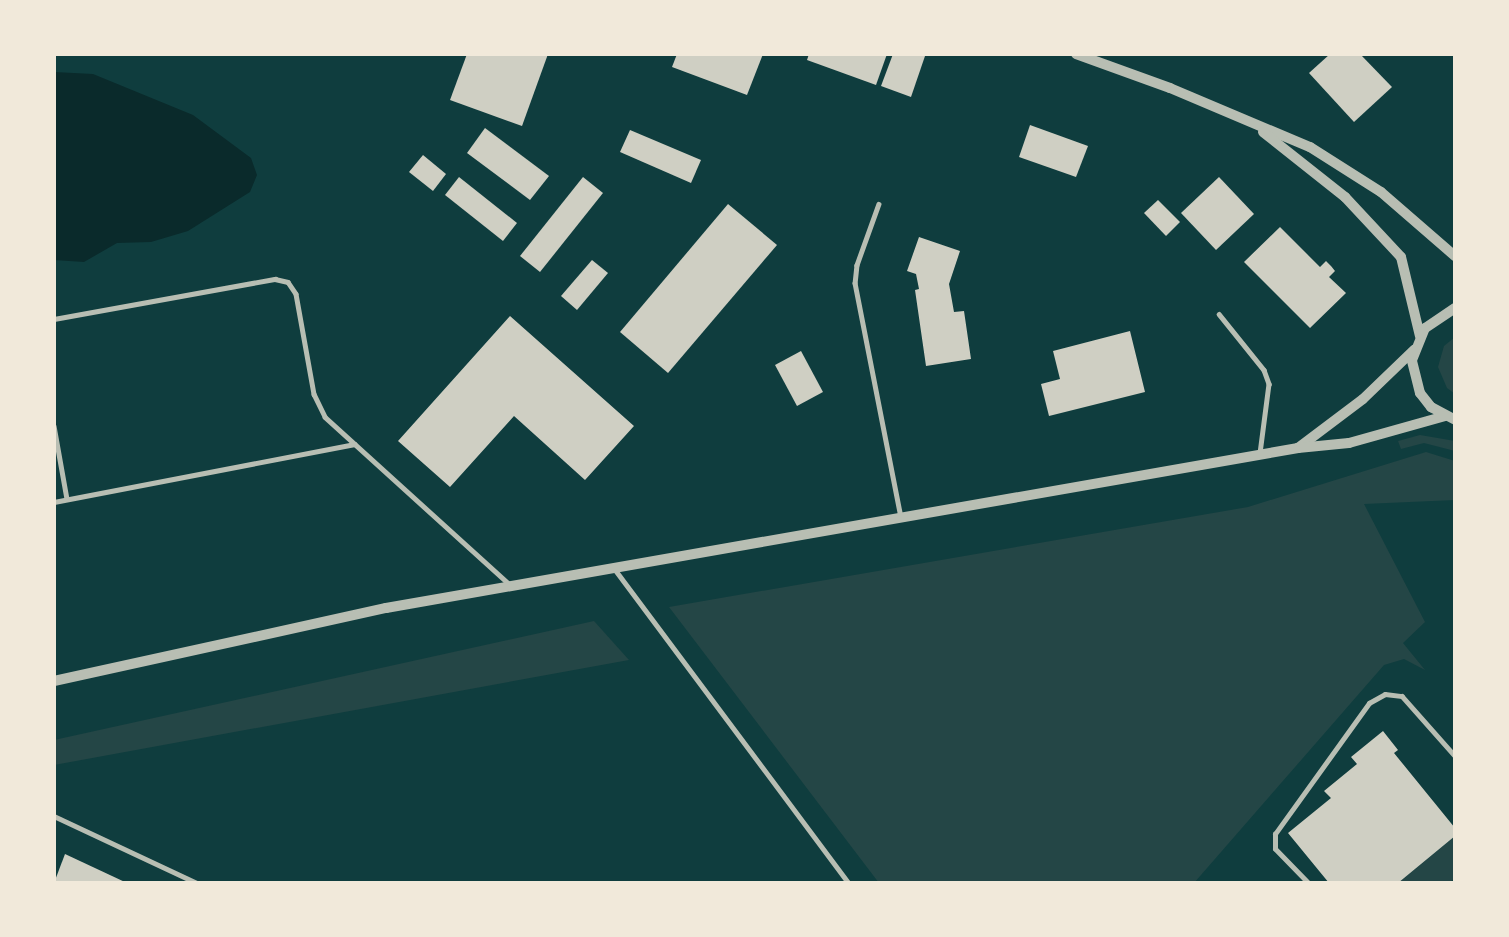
<!DOCTYPE html>
<style>
body{margin:0}
#map{position:relative;width:1509px;height:937px;overflow:hidden;background:#0f3d3e;font-family:Montserrat,sans-serif}
div>[style]{position:absolute}
.green>*{inset:0;background:#244646}
.water>*{inset:0;background:#0a2a2b}
.building>*{inset:0;background:#cfcfc3}
.service>*{height:4.5px;margin:-2.25px;padding:0 2.25px;transform-origin:2.25px;border-radius:2.25px;background:#b8beb3}
.tertiary>*{height:10px;margin:-5px;padding:0 5px;transform-origin:5px;border-radius:5px;background:#b8beb3}
span{translate:-50% -50%;white-space:nowrap;text-align:center;line-height:1.15;-webkit-text-stroke:5px #f1e9da;paint-order:stroke}
.frame{position:absolute;inset:0;border:56px solid #f1e9da;pointer-events:none}
</style>
<div id="map">
<div class="green">
<i style="clip-path:polygon(1455px 337px,1455px 394px,1447px 388px,1438px 367px,1444px 346px)"></i>
<i style="clip-path:polygon(1420px 435px,1455px 441px,1455px 451px,1424px 443px,1401px 449px,1398px 441px)"></i>
<i style="clip-path:polygon(1426px 452px,1455px 461px,1455px 500px,1364px 504px,1425px 622px,1403px 643px,1425px 670px,1404px 659px,1384px 665px,1194px 883px,879px 883px,669px 607px,1248px 507px)"></i>
<i style="clip-path:polygon(594px 621px,629px 660px,54px 765px,54px 740px)"></i>
<i style="clip-path:polygon(1455px 836px,1455px 878px,1449px 883px,1398px 883px)"></i>
</div>
<div class="water">
<i style="clip-path:polygon(54px 72px,93px 74px,193px 115px,251px 158px,257px 175px,250px 192px,188px 231px,151px 242px,117px 243px,84px 262px,54px 260px)"></i>
</div>
<div class="building">
<i style="clip-path:polygon(467px 54px,548px 54px,522px 126px,450px 100px)"></i>
<i style="clip-path:polygon(677px 54px,763px 54px,747px 95px,672px 67px)"></i>
<i style="clip-path:polygon(809px 54px,887px 54px,876px 85px,807px 60px)"></i>
<i style="clip-path:polygon(893px 54px,925px 56px,911px 97px,881px 86px)"></i>
<i style="clip-path:polygon(1330px 54px,1360px 54px,1392px 87px,1354px 122px,1309px 73px)"></i>
<i style="clip-path:polygon(1030px 125px,1088px 146px,1076px 177px,1019px 157px)"></i>
<i style="clip-path:polygon(485px 128px,549px 176px,530px 200px,467px 153px)"></i>
<i style="clip-path:polygon(630px 130px,701px 160px,691px 183px,620px 152px)"></i>
<i style="clip-path:polygon(423px 155px,446px 174px,433px 191px,409px 172px)"></i>
<i style="clip-path:polygon(459px 177px,517px 223px,503px 241px,445px 195px)"></i>
<i style="clip-path:polygon(583px 177px,603px 193px,540px 272px,520px 256px)"></i>
<i style="clip-path:polygon(1219px 177px,1254px 214px,1216px 250px,1181px 213px)"></i>
<i style="clip-path:polygon(1158px 200px,1180px 222px,1166px 236px,1144px 213px)"></i>
<i style="clip-path:polygon(728px 204px,777px 245px,668px 373px,620px 332px)"></i>
<i style="clip-path:polygon(1280px 227px,1320px 267px,1326px 261px,1331px 266px,1335px 271px,1329px 277px,1346px 293px,1310px 328px,1244px 262px)"></i>
<i style="clip-path:polygon(919px 237px,960px 251px,949px 284px,954px 312px,964px 311px,971px 359px,926px 366px,915px 290px,919px 289px,916px 274px,907px 271px)"></i>
<i style="clip-path:polygon(592px 260px,608px 273px,577px 310px,561px 296px)"></i>
<i style="clip-path:polygon(510px 316px,634px 426px,585px 480px,514px 416px,450px 487px,398px 441px)"></i>
<i style="clip-path:polygon(1130px 331px,1145px 392px,1049px 416px,1041px 384px,1060px 379px,1053px 351px)"></i>
<i style="clip-path:polygon(801px 351px,823px 392px,797px 406px,775px 365px)"></i>
<i style="clip-path:polygon(1383px 731px,1398px 750px,1394px 753px,1455px 828px,1455px 836px,1398px 883px,1329px 883px,1288px 833px,1331px 798px,1324px 791px,1357px 764px,1351px 757px)"></i>
<i style="clip-path:polygon(65px 854px,127px 883px,54px 883px)"></i>
</div>
<div class="service">
<i style="left:879px;top:204px;width:65px;rotate:109.8deg"></i>
<i style="left:857px;top:265px;width:18px;rotate:96deg"></i>
<i style="left:855px;top:283px;width:238px;rotate:78.9deg"></i>
<i style="left:1219px;top:314px;width:72px;rotate:51.2deg"></i>
<i style="left:1264px;top:370px;width:15px;rotate:70deg"></i>
<i style="left:1269px;top:384px;width:70px;rotate:97.4deg"></i>
<i style="left:54px;top:319px;width:225px;rotate:-10.3deg"></i>
<i style="left:275px;top:279px;width:13px;rotate:13deg"></i>
<i style="left:288px;top:282px;width:14px;rotate:56deg"></i>
<i style="left:296px;top:294px;width:102px;rotate:79.8deg"></i>
<i style="left:314px;top:394px;width:25px;rotate:64deg"></i>
<i style="left:325px;top:417px;width:250px;rotate:42.2deg"></i>
<i style="left:54px;top:426px;width:74px;rotate:79.9deg"></i>
<i style="left:54px;top:502px;width:306px;rotate:-10.9deg"></i>
<i style="left:614px;top:568px;width:393px;rotate:53.3deg"></i>
<i style="left:54px;top:816px;width:158px;rotate:25.1deg"></i>
<i style="left:1308px;top:883px;width:47px;rotate:-134.1deg"></i>
<i style="left:1275px;top:849px;width:15px;rotate:-90deg"></i>
<i style="left:1275px;top:834px;width:161px;rotate:-54.3deg"></i>
<i style="left:1369px;top:703px;width:18px;rotate:-29deg"></i>
<i style="left:1385px;top:694px;width:17px;rotate:7deg"></i>
<i style="left:1402px;top:696px;width:80px;rotate:48.5deg"></i>
</div>
<div class="tertiary">
<i style="left:1076px;top:54px;width:100px;rotate:19.9deg"></i>
<i style="left:1170px;top:88px;width:152px;rotate:22.9deg"></i>
<i style="left:1310px;top:147px;width:84px;rotate:32.4deg"></i>
<i style="left:1381px;top:192px;width:98px;rotate:40.9deg"></i>
<i style="left:1263px;top:132px;width:105px;rotate:38.4deg"></i>
<i style="left:1345px;top:197px;width:82px;rotate:47deg"></i>
<i style="left:1401px;top:257px;width:81px;rotate:76.5deg"></i>
<i style="left:1455px;top:308px;width:36px;rotate:146deg"></i>
<i style="left:1425px;top:328px;width:35px;rotate:112deg"></i>
<i style="left:1412px;top:361px;width:33px;rotate:76deg"></i>
<i style="left:1420px;top:393px;width:18px;rotate:52deg"></i>
<i style="left:1431px;top:407px;width:27px;rotate:28deg"></i>
<i style="left:1298px;top:448px;width:81px;rotate:-37deg"></i>
<i style="left:1363px;top:399px;width:71px;rotate:-43.9deg"></i>
<i style="left:54px;top:681px;width:340px;rotate:-12.4deg"></i>
<i style="left:386px;top:608px;width:926px;rotate:-9.95deg"></i>
<i style="left:1298px;top:448px;width:51px;rotate:-5.6deg"></i>
<i style="left:1349px;top:443px;width:100px;rotate:-15.7deg"></i>
</div>
<div class="frame"></div>
</div>
